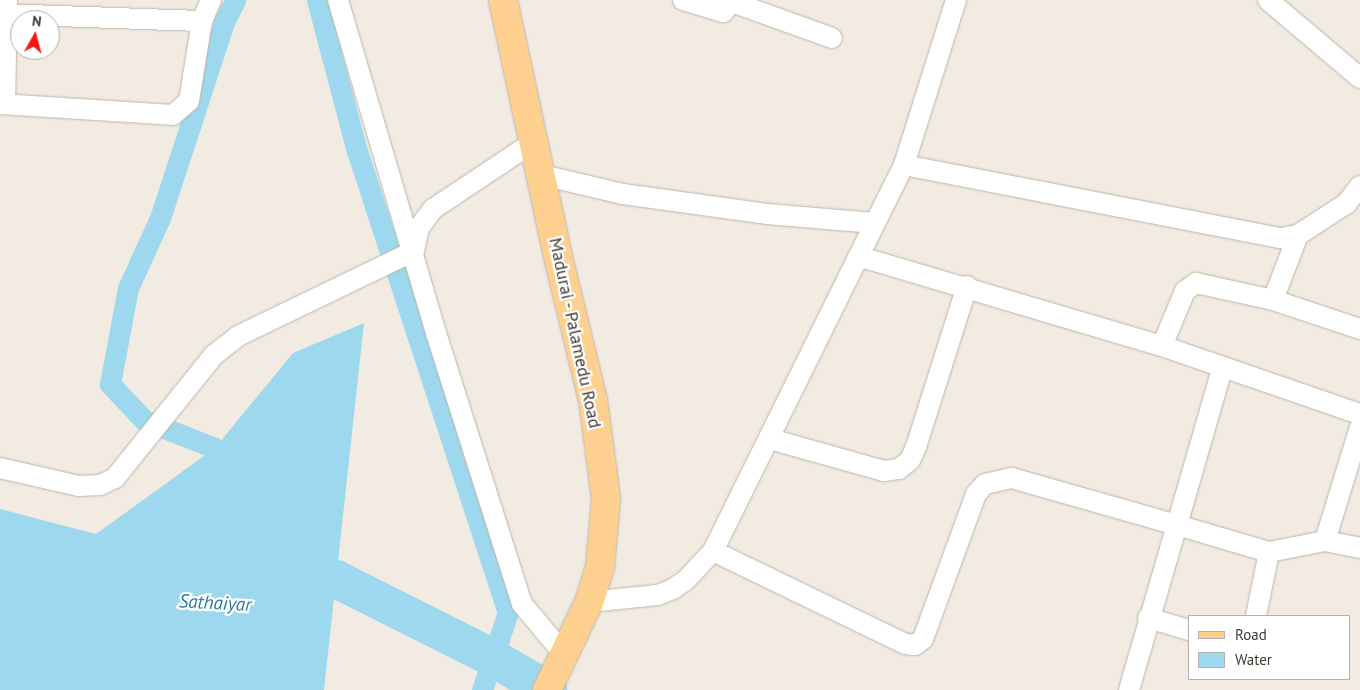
<!DOCTYPE html>
<style>
body{margin:0}
#map{position:relative;width:1360px;height:690px;overflow:hidden;background:#f1ebe2;font-family:"PT Sans",sans-serif}
div>[style]{position:absolute}
.water>*{inset:0;background:#9ed8ef}
.canal>*{height:21px;margin:-10.5px;padding:0 10.5px;transform-origin:10.5px;border-radius:10.5px;background:#9ed8ef}
.river>*{height:38px;margin:-19px;padding:0 19px;transform-origin:19px;border-radius:19px;background:#9ed8ef}
.roads{filter:drop-shadow(0 0 1px #bfb4a8) drop-shadow(0 0 1px #bfb4a8)}
.minor>*{height:20px;margin:-10px;padding:0 10px;transform-origin:10px;border-radius:10px;background:#fff}
.primary>*{height:28px;margin:-14px;padding:0 14px;transform-origin:14px;border-radius:14px;background:#fdd08f}
span{translate:-50% -50%;white-space:nowrap;text-align:center;line-height:1.15;-webkit-text-stroke:4.5px #fff;paint-order:stroke}
.street-label{font-size:18px;color:#423a33}
.water-label{font-size:19px;color:#2b7b9c;font-style:italic}
.legend{position:absolute;left:1188px;top:615px;width:162px;height:65px;box-sizing:border-box;background:#fff;border:1px solid #b3b0ad;margin:0;padding:6px 9px;list-style:none;font-size:15px;color:#423a33}
.legend li{display:flex;align-items:center;gap:10px;height:25px}
.legend b{width:25px;border:1px solid #b3b0ad}
.north{position:absolute;left:10px;top:10px;width:50px;height:50px;box-sizing:border-box;background:#fff;border:1px solid #b3b0ad;border-radius:50%;rotate:7deg;font-size:14px;font-weight:700;line-height:20px;text-align:center;color:#423a33}
.north::after{content:'';display:block;margin:auto;width:18px;height:22px;background:#f81812;clip-path:polygon(50% 0,100% 100%,50% 72%,0 100%)}
</style>
<div id="map">
<div class="water">
<i style="clip-path:polygon(364px 323px,324px 690px,0 690px,0 509px,96px 534px,215px 448px,293px 353px)"></i>
</div>
<div class="canal">
<i style="left:317px;top:0;width:156px;rotate:75.2deg"></i>
<i style="left:357px;top:151px;width:485px;rotate:71.9deg"></i>
<i style="left:508px;top:612px;width:82px;rotate:108.4deg"></i>
<i style="left:224px;top:475px;width:28px;rotate:-108deg"></i>
<i style="left:215px;top:448px;width:76px;rotate:-158.5deg"></i>
<i style="left:144px;top:420px;width:50px;rotate:-133.4deg"></i>
<i style="left:110px;top:384px;width:98px;rotate:-79.4deg"></i>
<i style="left:128px;top:288px;width:77px;rotate:-65.4deg"></i>
<i style="left:160px;top:218px;width:206px;rotate:-71.9deg"></i>
<i style="left:224px;top:22px;width:25px;rotate:-63deg"></i>
</div>
<div class="river">
<i style="left:288px;top:596px;width:51px;rotate:-19.5deg"></i>
<i style="left:336px;top:579px;width:176px;rotate:26.7deg"></i>
<i style="left:493px;top:658px;width:64px;rotate:30.2deg"></i>
</div>
<div class="roads">
<div class="minor">
<i style="left:338px;top:0;width:347px;rotate:73.6deg"></i>
<i style="left:436px;top:333px;width:284px;rotate:72.4deg"></i>
<i style="left:522px;top:604px;width:65px;rotate:50deg"></i>
<i style="left:683px;top:0;width:42px;rotate:16.7deg"></i>
<i style="left:723px;top:0;width:12px;rotate:90deg"></i>
<i style="left:723px;top:12px;width:13px;rotate:-48deg"></i>
<i style="left:732px;top:2px;width:106px;rotate:19.8deg"></i>
<i style="left:1268px;top:0;width:121px;rotate:40.3deg"></i>
<i style="left:0;top:14px;width:202px;rotate:2deg"></i>
<i style="left:0;top:104px;width:173px;rotate:3.6deg"></i>
<i style="left:173px;top:115px;width:21px;rotate:-41deg"></i>
<i style="left:189px;top:101px;width:81px;rotate:-80.8deg"></i>
<i style="left:202px;top:21px;width:23px;rotate:-67deg"></i>
<i style="left:5px;top:104px;width:104px;rotate:-88.9deg"></i>
<i style="left:904px;top:165px;width:173px;rotate:-72.5deg"></i>
<i style="left:542px;top:175px;width:83px;rotate:13.2deg"></i>
<i style="left:623px;top:194px;width:145px;rotate:7.9deg"></i>
<i style="left:767px;top:214px;width:108px;rotate:4.8deg"></i>
<i style="left:875px;top:223px;width:65px;rotate:-63.4deg"></i>
<i style="left:904px;top:165px;width:384px;rotate:11deg"></i>
<i style="left:1281px;top:238px;width:17px;rotate:-10deg"></i>
<i style="left:1298px;top:235px;width:59px;rotate:-33.1deg"></i>
<i style="left:1347px;top:203px;width:21px;rotate:-53deg"></i>
<i style="left:861px;top:257px;width:314px;rotate:16.5deg"></i>
<i style="left:1162px;top:346px;width:60px;rotate:-67.3deg"></i>
<i style="left:1185px;top:291px;width:14px;rotate:-36deg"></i>
<i style="left:1196px;top:283px;width:79px;rotate:12.4deg"></i>
<i style="left:1273px;top:300px;width:70px;rotate:-69deg"></i>
<i style="left:1273px;top:300px;width:92px;rotate:18.4deg"></i>
<i style="left:1162px;top:346px;width:209px;rotate:19deg"></i>
<i style="left:770px;top:439px;width:118px;rotate:15.7deg"></i>
<i style="left:884px;top:471px;width:15px;rotate:-8deg"></i>
<i style="left:899px;top:469px;width:14px;rotate:-39deg"></i>
<i style="left:910px;top:460px;width:14px;rotate:-65deg"></i>
<i style="left:916px;top:447px;width:169px;rotate:-72.4deg"></i>
<i style="left:0;top:468px;width:81px;rotate:12.8deg"></i>
<i style="left:79px;top:486px;width:21px;rotate:-3deg"></i>
<i style="left:100px;top:485px;width:17px;rotate:-25deg"></i>
<i style="left:115px;top:478px;width:158px;rotate:-51.2deg"></i>
<i style="left:214px;top:355px;width:31px;rotate:-38deg"></i>
<i style="left:238px;top:336px;width:195px;rotate:-25.8deg"></i>
<i style="left:414px;top:251px;width:24px;rotate:-78deg"></i>
<i style="left:419px;top:228px;width:24px;rotate:-54deg"></i>
<i style="left:433px;top:209px;width:123px;rotate:-33.7deg"></i>
<i style="left:1325px;top:541px;width:36px;rotate:11deg"></i>
<i style="left:713px;top:551px;width:213px;rotate:25.8deg"></i>
<i style="left:905px;top:644px;width:10px;rotate:6deg"></i>
<i style="left:915px;top:645px;width:10px;rotate:-37deg"></i>
<i style="left:923px;top:639px;width:154px;rotate:-69.9deg"></i>
<i style="left:976px;top:494px;width:13px;rotate:-48deg"></i>
<i style="left:985px;top:484px;width:28px;rotate:-13deg"></i>
<i style="left:1012px;top:478px;width:172px;rotate:15.9deg"></i>
<i style="left:1177px;top:525px;width:162px;rotate:-73.9deg"></i>
<i style="left:589px;top:602px;width:69px;rotate:-5.8deg"></i>
<i style="left:658px;top:595px;width:16px;rotate:-22deg"></i>
<i style="left:673px;top:589px;width:16px;rotate:-35deg"></i>
<i style="left:686px;top:580px;width:40px;rotate:-47deg"></i>
<i style="left:713px;top:551px;width:366px;rotate:-63.7deg"></i>
<i style="left:1256px;top:616px;width:65px;rotate:-78.5deg"></i>
<i style="left:1148px;top:618px;width:43px;rotate:16.3deg"></i>
<i style="left:1129px;top:690px;width:172px;rotate:-73.8deg"></i>
<i style="left:1177px;top:525px;width:96px;rotate:16.4deg"></i>
<i style="left:1269px;top:552px;width:57px;rotate:-11.1deg"></i>
<i style="left:1325px;top:541px;width:119px;rotate:-72.9deg"></i>
</div>
<div class="primary">
<i style="left:503px;top:0;width:271px;rotate:77.9deg"></i>
<i style="left:560px;top:265px;width:139px;rotate:76.3deg"></i>
<i style="left:593px;top:400px;width:100px;rotate:82.5deg"></i>
<i style="left:606px;top:499px;width:68px;rotate:95deg"></i>
<i style="left:600px;top:567px;width:37px;rotate:107deg"></i>
<i style="left:589px;top:602px;width:98px;rotate:115.5deg"></i>
</div>
</div>
<div class="street-label">
<span style="left:575px;top:333px;rotate:78deg">Madurai - Palamedu Road</span>
</div>
<div class="water-label">
<span style="left:215px;top:603px;rotate:3deg">Sathaiyar</span>
</div>
<ul class="legend">
<li><b style="height:6px;background:#fdd08f"></b>Road</li>
<li><b style="height:14px;background:#9ed8ef"></b>Water</li>
</ul>
<div class="north">N</div>
</div>
